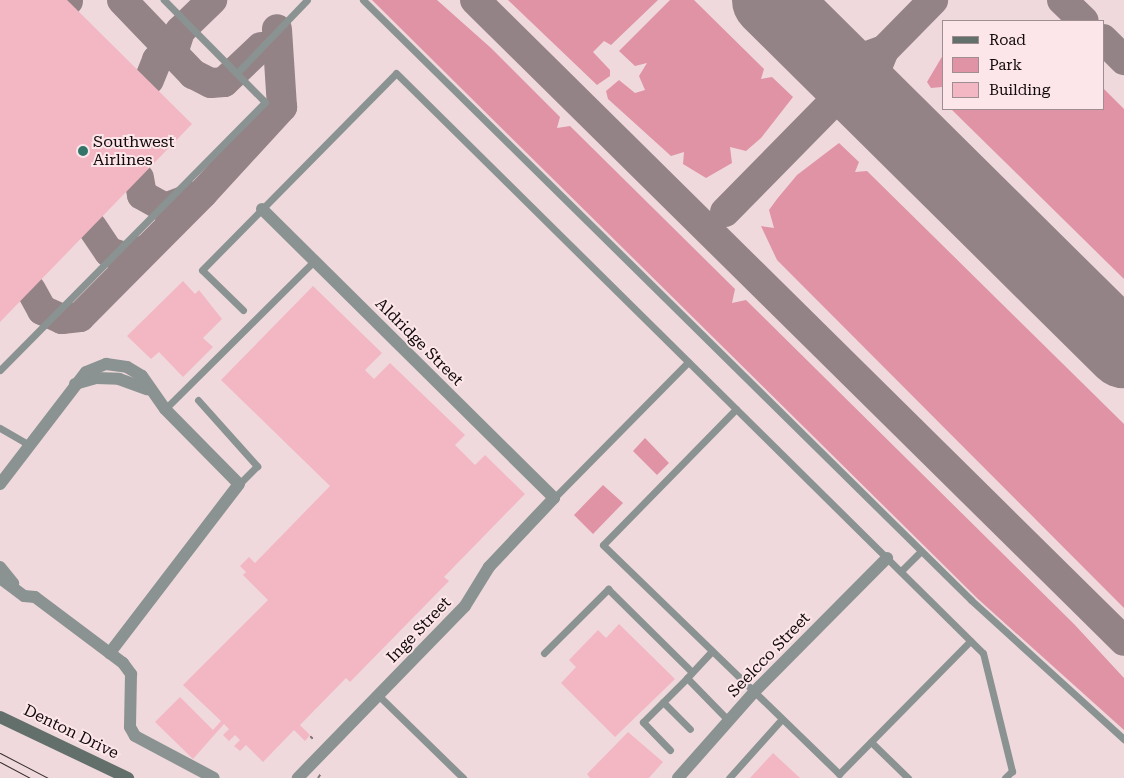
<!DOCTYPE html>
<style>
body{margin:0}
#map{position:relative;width:1124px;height:778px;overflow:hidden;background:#efd9dd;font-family:"Roboto Serif",serif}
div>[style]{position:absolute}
.green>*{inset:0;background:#e093a4}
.taxiway>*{height:30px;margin:-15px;padding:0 15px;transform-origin:15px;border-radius:15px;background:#938386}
.runway>*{height:76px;margin:-38px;padding:0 38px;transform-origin:38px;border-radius:38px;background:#938386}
.building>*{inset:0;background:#f3b7c3}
.path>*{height:2px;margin-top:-1px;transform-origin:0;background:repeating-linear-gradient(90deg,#847578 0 4px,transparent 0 8px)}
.lane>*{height:7px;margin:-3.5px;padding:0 3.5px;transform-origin:3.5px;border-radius:3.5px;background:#8a9391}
.street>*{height:12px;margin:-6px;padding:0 6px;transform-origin:6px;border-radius:6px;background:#8a9391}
.secondary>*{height:12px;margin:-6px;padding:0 6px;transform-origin:6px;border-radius:6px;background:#626f6b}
.tram>*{height:1px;margin:-0.5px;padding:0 0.5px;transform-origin:0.5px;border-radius:0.5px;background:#372d2f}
.dots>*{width:14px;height:14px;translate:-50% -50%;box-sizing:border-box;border:2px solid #fde6ea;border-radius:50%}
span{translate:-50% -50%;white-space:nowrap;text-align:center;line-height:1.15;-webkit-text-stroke:4px #fde6ea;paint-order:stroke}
.poi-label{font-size:16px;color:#110a0b}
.left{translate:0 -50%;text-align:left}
.street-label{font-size:16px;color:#110a0b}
.legend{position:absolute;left:942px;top:20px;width:162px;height:90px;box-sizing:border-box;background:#fde6ea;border:1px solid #9f8e91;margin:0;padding:6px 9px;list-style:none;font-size:15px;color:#110a0b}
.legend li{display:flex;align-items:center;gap:10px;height:25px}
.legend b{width:25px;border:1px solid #9f8e91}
</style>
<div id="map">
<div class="green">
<i style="clip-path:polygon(372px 0,437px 0,491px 48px,560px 117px,557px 128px,570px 126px,735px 289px,732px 303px,746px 300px,1074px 624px,1124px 678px,1124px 730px,978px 599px)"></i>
<i style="clip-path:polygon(508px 0,658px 0,611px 45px,604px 41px,593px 52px,610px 70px,610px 76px,597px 85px)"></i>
<i style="clip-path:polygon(670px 0,694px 0,764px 69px,761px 79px,772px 77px,793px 97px,761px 138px,746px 151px,730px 147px,732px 163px,706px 178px,683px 164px,684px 152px,671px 156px,608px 99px,606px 91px,619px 80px,635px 93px,645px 90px,639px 76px,647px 63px,635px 66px,619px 51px)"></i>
<i style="clip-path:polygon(943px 55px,943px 100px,942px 87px,931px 88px,927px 82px)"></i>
<i style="clip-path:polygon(1103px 88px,1124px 109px,1124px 279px,951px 109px,1103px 109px)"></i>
<i style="clip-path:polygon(839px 143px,859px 162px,855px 172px,867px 171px,1124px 424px,1124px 608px,777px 260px,761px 226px,774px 228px,769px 210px,777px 199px,797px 175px)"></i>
<i style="clip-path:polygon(645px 438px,669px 463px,657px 475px,633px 451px)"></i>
<i style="clip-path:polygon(603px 485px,623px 503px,593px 534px,574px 515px)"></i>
</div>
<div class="taxiway">
<i style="left:122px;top:0;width:103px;rotate:46.2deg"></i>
<i style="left:193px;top:74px;width:20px;rotate:27deg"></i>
<i style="left:211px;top:83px;width:13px;rotate:-4deg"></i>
<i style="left:224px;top:82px;width:51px;rotate:-43.4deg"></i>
<i style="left:475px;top:0;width:912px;rotate:44.64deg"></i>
<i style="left:1062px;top:0;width:30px;rotate:44deg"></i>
<i style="left:68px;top:1px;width:1px;rotate:-90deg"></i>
<i style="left:1103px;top:39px;width:30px;rotate:45deg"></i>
<i style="left:823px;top:53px;width:34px;rotate:12deg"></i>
<i style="left:856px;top:60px;width:30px;rotate:-20deg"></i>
<i style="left:149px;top:80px;width:22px;rotate:-68deg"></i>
<i style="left:157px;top:60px;width:13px;rotate:-39deg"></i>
<i style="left:167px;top:52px;width:6px;rotate:9deg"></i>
<i style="left:173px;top:53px;width:23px;rotate:-72deg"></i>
<i style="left:180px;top:31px;width:45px;rotate:-44.1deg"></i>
<i style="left:880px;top:109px;width:35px;rotate:-100deg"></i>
<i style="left:874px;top:75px;width:27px;rotate:-68deg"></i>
<i style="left:139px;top:178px;width:17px;rotate:80deg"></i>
<i style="left:142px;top:195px;width:26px;rotate:29deg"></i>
<i style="left:165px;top:208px;width:33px;rotate:-21deg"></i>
<i style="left:725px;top:212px;width:297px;rotate:-45.5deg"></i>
<i style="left:92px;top:227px;width:30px;rotate:56deg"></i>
<i style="left:109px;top:252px;width:19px;rotate:18deg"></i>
<i style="left:127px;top:258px;width:19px;rotate:-25deg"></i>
<i style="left:31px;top:290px;width:23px;rotate:61deg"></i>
<i style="left:42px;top:310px;width:22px;rotate:24deg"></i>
<i style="left:62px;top:319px;width:18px;rotate:-6deg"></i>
<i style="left:80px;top:317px;width:175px;rotate:-45.2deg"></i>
<i style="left:203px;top:193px;width:117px;rotate:-47.4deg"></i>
<i style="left:282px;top:107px;width:78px;rotate:-93.7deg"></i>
</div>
<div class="runway">
<i style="left:770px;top:0;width:498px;rotate:44.7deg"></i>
</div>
<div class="building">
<i style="clip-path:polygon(0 0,67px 0,192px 124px,0 322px)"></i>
<i style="clip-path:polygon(183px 281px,195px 294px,199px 290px,222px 319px,203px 338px,213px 347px,183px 377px,159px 352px,151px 359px,127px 336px)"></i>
<i style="clip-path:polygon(313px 286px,382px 353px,365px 370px,374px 379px,390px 363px,465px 435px,455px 445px,475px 465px,485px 455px,525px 494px,444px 577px,449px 581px,350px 682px,346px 678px,300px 725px,310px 735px,305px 741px,294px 730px,263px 762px,246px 745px,240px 751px,234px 746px,240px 740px,235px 735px,229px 741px,223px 735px,229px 729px,224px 724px,193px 759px,155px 722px,180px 697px,213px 730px,221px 721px,183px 685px,268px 600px,243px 575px,246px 572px,240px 566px,249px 557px,255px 563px,330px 486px,221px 380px)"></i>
<i style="clip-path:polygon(619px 624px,675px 679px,615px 737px,561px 683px,576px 667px,569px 660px,598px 630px,606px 638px)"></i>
<i style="clip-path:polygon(628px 732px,663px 762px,649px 778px,590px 778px,587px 774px)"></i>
<i style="clip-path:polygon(773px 753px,800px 778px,750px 778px)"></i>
</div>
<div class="path">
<i style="left:310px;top:736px;width:6px;rotate:45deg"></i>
<i style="left:318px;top:778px;width:7px;rotate:-56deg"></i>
</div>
<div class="lane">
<i style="left:363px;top:0;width:854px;rotate:44.62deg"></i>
<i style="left:971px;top:600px;width:207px;rotate:42.3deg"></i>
<i style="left:237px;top:73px;width:101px;rotate:-46.2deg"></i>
<i style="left:243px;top:310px;width:57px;rotate:-135.7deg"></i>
<i style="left:202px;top:270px;width:276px;rotate:-45.4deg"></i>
<i style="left:396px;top:73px;width:825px;rotate:44.66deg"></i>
<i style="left:983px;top:653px;width:122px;rotate:76.2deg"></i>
<i style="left:1012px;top:771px;width:10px;rotate:135deg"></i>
<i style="left:0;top:370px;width:377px;rotate:-45.3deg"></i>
<i style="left:265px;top:102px;width:144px;rotate:-134.7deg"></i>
<i style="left:198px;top:400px;width:89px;rotate:48.2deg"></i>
<i style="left:257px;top:466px;width:25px;rotate:135deg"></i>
<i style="left:165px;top:409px;width:210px;rotate:-44.8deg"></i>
<i style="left:736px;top:409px;width:190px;rotate:134.4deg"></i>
<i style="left:603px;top:545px;width:329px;rotate:44.1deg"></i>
<i style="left:839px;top:774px;width:187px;rotate:-45.4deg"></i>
<i style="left:0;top:428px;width:34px;rotate:30deg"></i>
<i style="left:554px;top:498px;width:191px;rotate:-45.4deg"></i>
<i style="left:901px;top:571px;width:28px;rotate:-45deg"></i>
<i style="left:712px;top:651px;width:37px;rotate:133deg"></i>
<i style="left:687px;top:678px;width:60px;rotate:45.7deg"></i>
<i style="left:544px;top:653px;width:91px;rotate:-45deg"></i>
<i style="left:608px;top:589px;width:118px;rotate:44.7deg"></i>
<i style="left:378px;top:695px;width:119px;rotate:44.3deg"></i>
<i style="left:663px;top:702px;width:38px;rotate:45deg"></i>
<i style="left:871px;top:742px;width:52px;rotate:44.2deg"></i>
<i style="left:670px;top:750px;width:39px;rotate:-134deg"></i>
<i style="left:643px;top:722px;width:62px;rotate:-45deg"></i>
<i style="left:729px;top:778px;width:79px;rotate:-48.1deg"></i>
</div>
<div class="street">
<i style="left:262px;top:209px;width:411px;rotate:44.7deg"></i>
<i style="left:554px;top:498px;width:95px;rotate:133.3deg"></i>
<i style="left:489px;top:567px;width:46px;rotate:121.6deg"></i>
<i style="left:465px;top:606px;width:240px;rotate:134.2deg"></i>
<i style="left:75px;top:384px;width:22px;rotate:-16deg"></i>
<i style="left:96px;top:378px;width:23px;rotate:2deg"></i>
<i style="left:119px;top:379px;width:30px;rotate:20deg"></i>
<i style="left:0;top:484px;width:141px;rotate:-52.5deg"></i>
<i style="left:86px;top:372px;width:22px;rotate:-22deg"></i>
<i style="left:106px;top:364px;width:21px;rotate:8deg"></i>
<i style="left:127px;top:367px;width:17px;rotate:31deg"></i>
<i style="left:142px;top:376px;width:40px;rotate:55.1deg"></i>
<i style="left:165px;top:409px;width:105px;rotate:45.4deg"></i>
<i style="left:239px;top:484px;width:213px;rotate:127.4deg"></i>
<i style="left:0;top:567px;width:21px;rotate:51deg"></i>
<i style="left:0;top:578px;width:30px;rotate:37deg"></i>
<i style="left:24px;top:596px;width:11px;rotate:5deg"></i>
<i style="left:35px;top:597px;width:110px;rotate:36.9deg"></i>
<i style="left:123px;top:663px;width:14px;rotate:54deg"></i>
<i style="left:131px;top:674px;width:53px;rotate:91.1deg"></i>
<i style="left:130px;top:727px;width:10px;rotate:61deg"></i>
<i style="left:135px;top:736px;width:89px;rotate:28deg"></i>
<i style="left:678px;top:778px;width:115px;rotate:-48.5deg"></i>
<i style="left:754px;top:692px;width:189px;rotate:-45.2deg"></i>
</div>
<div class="secondary">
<i style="left:0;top:717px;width:142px;rotate:25.5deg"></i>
</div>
<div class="tram">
<i style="left:0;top:753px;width:54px;rotate:27.5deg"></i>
<i style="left:0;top:762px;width:34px;rotate:28deg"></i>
</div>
<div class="dots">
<i style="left:83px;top:151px;background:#327568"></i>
</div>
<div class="poi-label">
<span class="left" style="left:93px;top:151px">Southwest<br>Airlines</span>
</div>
<div class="street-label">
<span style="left:419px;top:342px;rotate:45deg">Aldridge Street</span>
<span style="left:419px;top:630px;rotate:-46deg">Inge Street</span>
<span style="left:769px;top:655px;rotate:-46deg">Seelcco Street</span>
<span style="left:71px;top:732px;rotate:26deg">Denton Drive</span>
</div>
<ul class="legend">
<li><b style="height:6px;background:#626f6b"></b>Road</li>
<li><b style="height:14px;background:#e093a4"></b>Park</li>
<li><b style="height:14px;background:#f3b7c3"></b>Building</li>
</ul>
</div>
